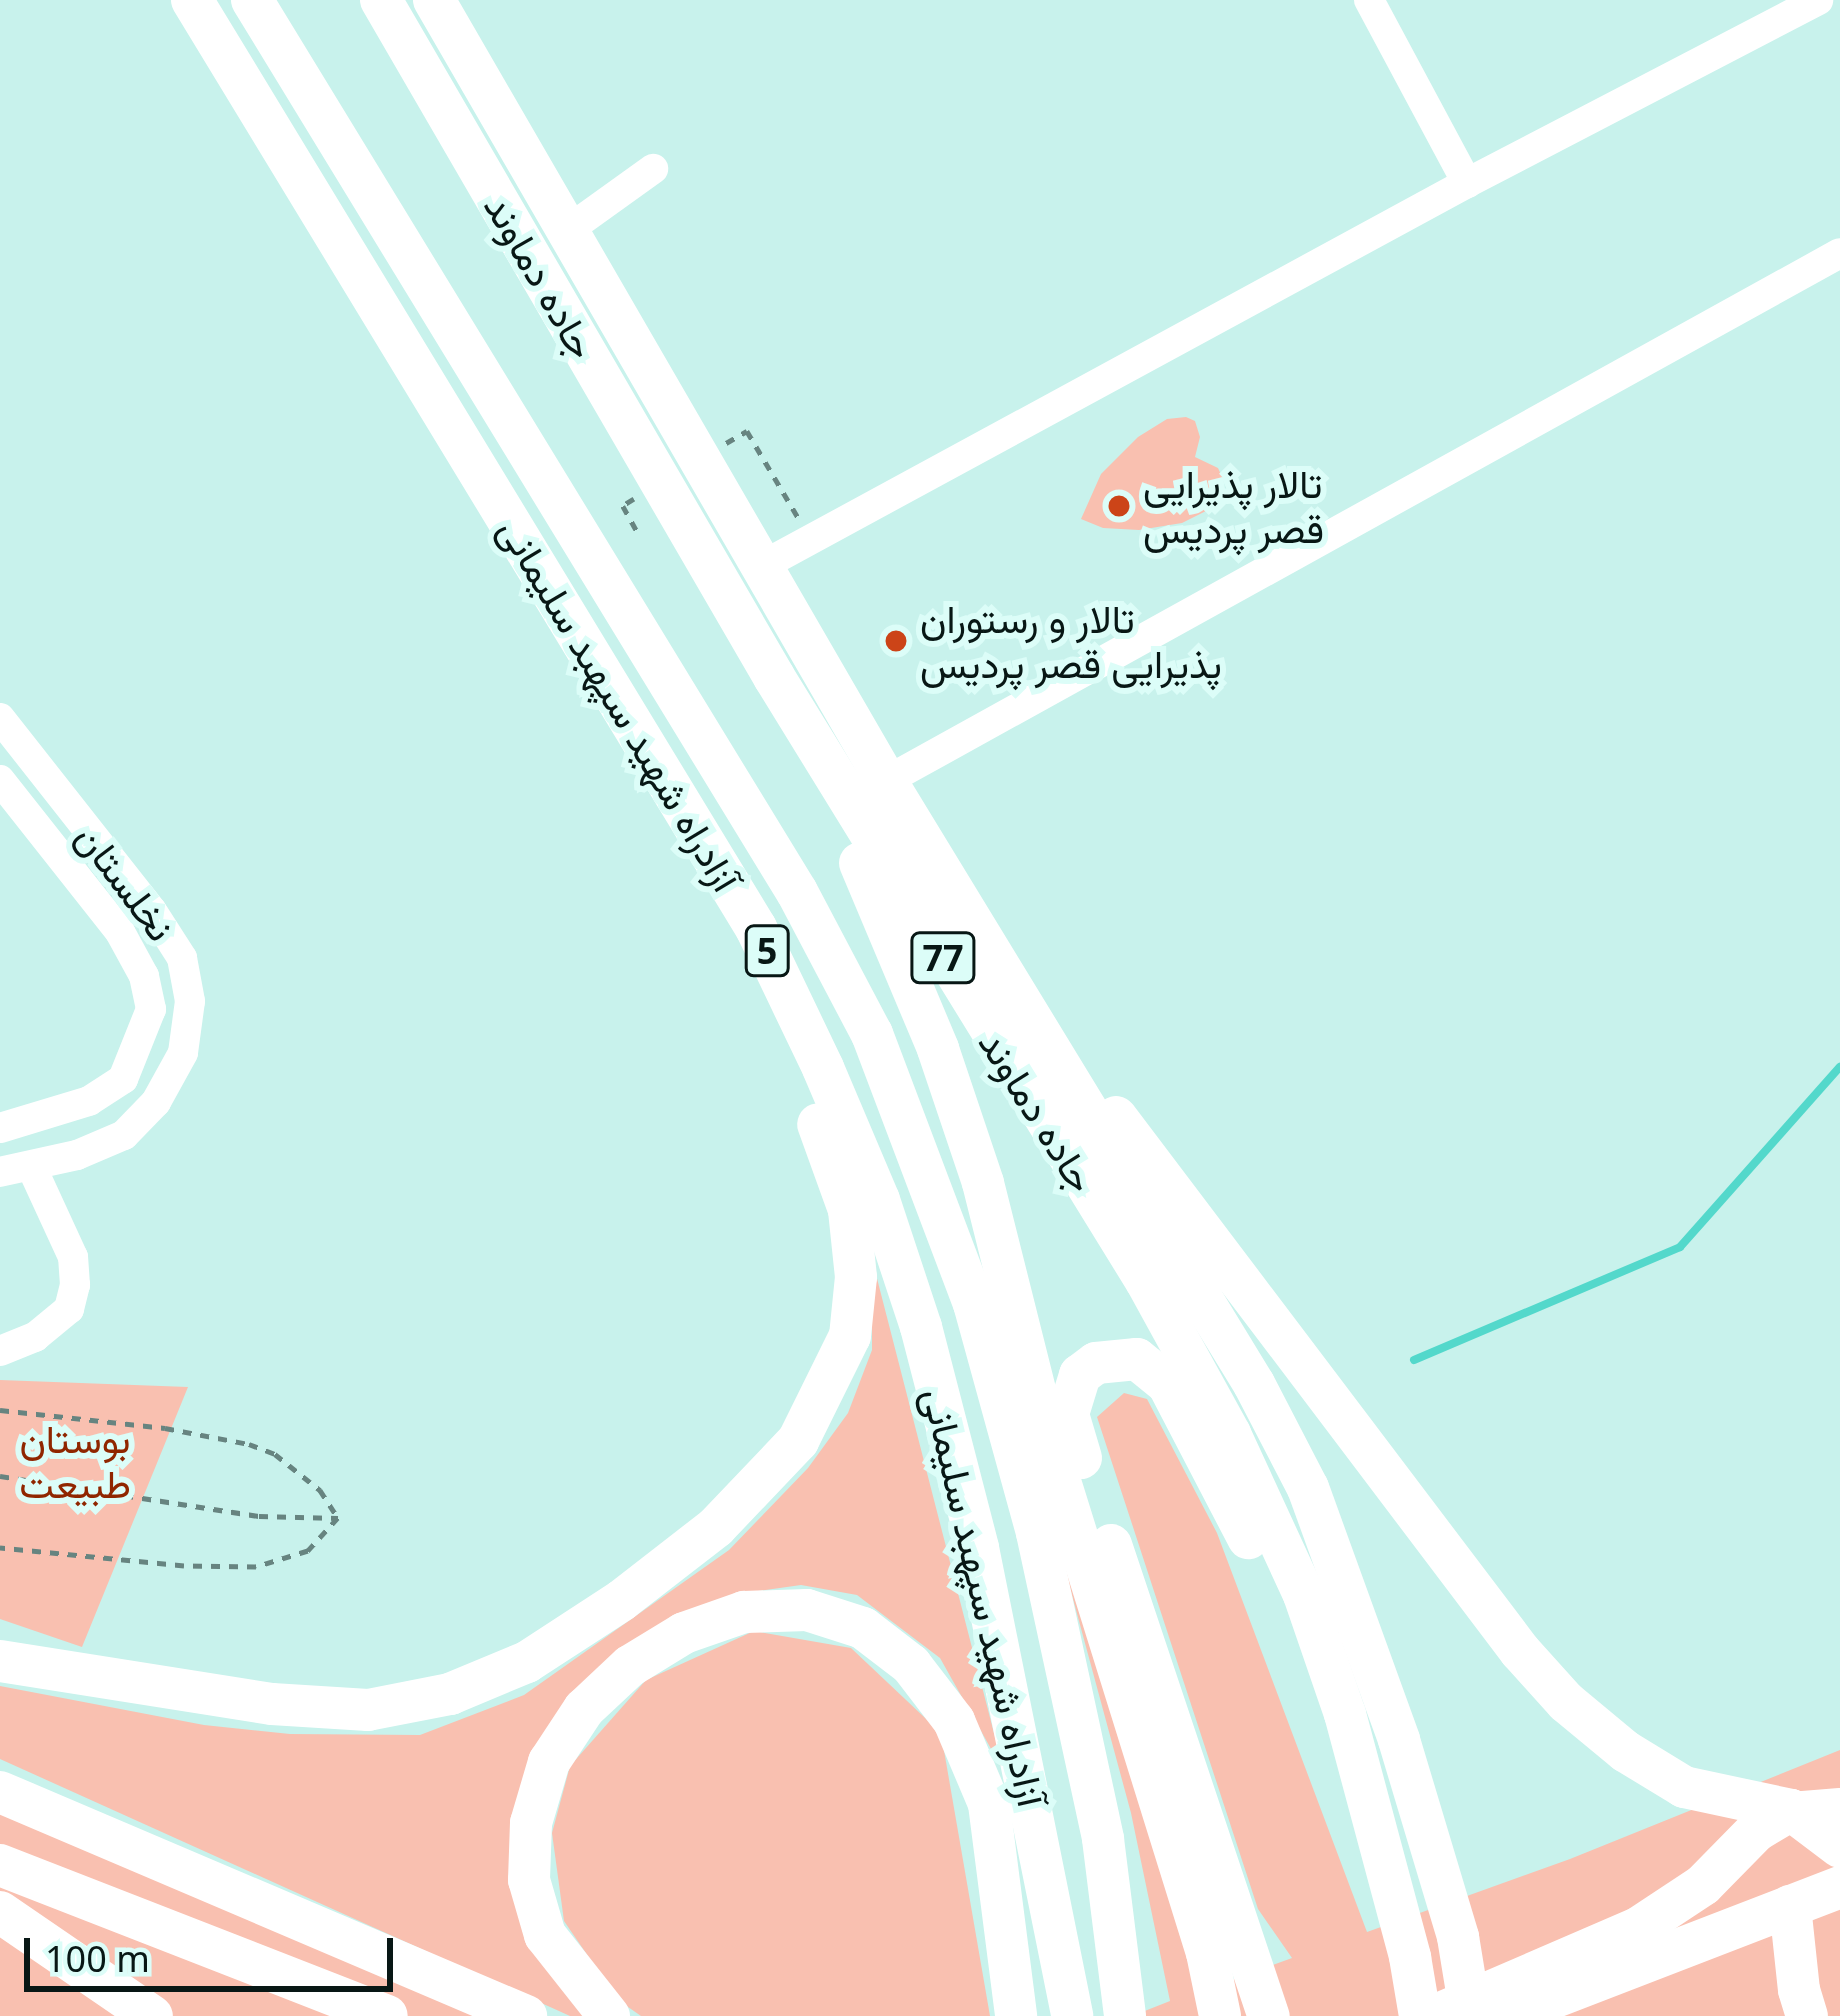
<!DOCTYPE html>
<meta charset="utf-8">
<style>
body{margin:0}
#map{position:relative;width:1840px;height:2016px;overflow:hidden;background:#c8f2ec;font-family:"Noto Sans",Vazirmatn,sans-serif}
div>[style]{position:absolute}
.green>*{inset:0;background:#f9c0b0}
.stream>*{height:8px;margin:-4px;padding:0 4px;transform-origin:4px;border-radius:4px;background:#53d8cb}
.path>*{height:4.5px;margin-top:-2.25px;transform-origin:0;background:repeating-linear-gradient(90deg,#678480 0 9px,transparent 0 18px)}
.minor>*{height:30px;margin:-15px;padding:0 15px;transform-origin:15px;border-radius:15px;background:#fff}
.major>*{height:36px;margin:-18px;padding:0 18px;transform-origin:18px;border-radius:18px;background:#fff}
.highway>*{height:42px;margin:-21px;padding:0 21px;transform-origin:21px;border-radius:21px;background:#fff}
.dots>*{width:33px;height:33px;translate:-50% -50%;box-sizing:border-box;border:6px solid #dcfdf8;border-radius:50%}
span{translate:-50% -50%;white-space:nowrap;text-align:center;line-height:1.15;-webkit-text-stroke:12px #dcfdf8;paint-order:stroke}
.shield-label span{padding:3px 9px;background:#dcfdf8;border:3px solid;border-radius:9px;-webkit-text-stroke-width:0}
.shield-label{font-size:36px;color:#081715;font-weight:700}
.street-label{font-size:39px;color:#081715}
.poi-label{font-size:39px;color:#081715}
.left{translate:0 -50%;text-align:left}
.park-label{font-size:39px;color:#902600}
.scale{position:absolute;left:24px;top:1938px;width:369px;height:54px;box-sizing:border-box;border:6px solid #081715;border-top:0;padding-left:15px;font-size:36px;line-height:42px;white-space:nowrap;color:#081715;-webkit-text-stroke:9px #dcfdf8;paint-order:stroke}
</style>
<div id="map">
<div class="green">
<i style="clip-path:polygon(1186px 417px,1195px 421px,1200px 437px,1195px 457px,1218px 468px,1223px 479px,1224px 493px,1210px 509px,1182px 523px,1139px 530px,1103px 528px,1081px 519px,1101px 474px,1138px 437px,1167px 419px)"></i>
<i style="clip-path:polygon(872px 1259px,1004px 1772px,940px 1658px,857px 1595px,801px 1585px,737px 1594px,679px 1618px,517px 1803px,595px 2016px,570px 2016px,0 1759px,0 1686px,204px 1725px,290px 1734px,420px 1735px,524px 1695px,729px 1550px,808px 1468px,848px 1413px,872px 1350px)"></i>
<i style="clip-path:polygon(0 1380px,188px 1387px,82px 1647px,0 1619px)"></i>
<i style="clip-path:polygon(1124px 1393px,1147px 1399px,1217px 1533px,1367px 1932px,1570px 1859px,1840px 1750px,1840px 2016px,1132px 2016px,1170px 2001px,1131px 1813px,1050px 1514px,1198px 1992px,1292px 1958px,1258px 1909px,1097px 1417px)"></i>
<i style="clip-path:polygon(754px 1631px,851px 1648px,941px 1733px,990px 2016px,641px 2016px,618px 2000px,564px 1921px,552px 1833px,570px 1766px,646px 1680px)"></i>
<i style="clip-path:polygon(0 1811px,484px 2016px,0 2016px)"></i>
</div>
<div class="stream">
<i style="left:1414px;top:1360px;width:289px;rotate:-23deg"></i>
<i style="left:1680px;top:1247px;width:241px;rotate:-48.4deg"></i>
</div>
<div class="path">
<i style="left:726px;top:443px;width:24px;rotate:-30deg"></i>
<i style="left:747px;top:431px;width:102px;rotate:59.4deg"></i>
<i style="left:634px;top:499px;width:13px;rotate:148deg"></i>
<i style="left:623px;top:506px;width:33px;rotate:61deg"></i>
<i style="left:0;top:1410px;width:166px;rotate:6.2deg"></i>
<i style="left:165px;top:1428px;width:86px;rotate:10.8deg"></i>
<i style="left:249px;top:1444px;width:28px;rotate:21deg"></i>
<i style="left:275px;top:1454px;width:58px;rotate:38.7deg"></i>
<i style="left:320px;top:1490px;width:33px;rotate:57deg"></i>
<i style="left:338px;top:1518px;width:45px;rotate:132.3deg"></i>
<i style="left:308px;top:1551px;width:54px;rotate:162.9deg"></i>
<i style="left:256px;top:1567px;width:72px;rotate:-179.2deg"></i>
<i style="left:184px;top:1566px;width:185px;rotate:-174.4deg"></i>
<i style="left:0;top:1476px;width:262px;rotate:8.8deg"></i>
<i style="left:259px;top:1516px;width:79px;rotate:1.5deg"></i>
</div>
<div class="minor">
<i style="left:1369px;top:0;width:208px;rotate:61.8deg"></i>
<i style="left:568px;top:230px;width:105px;rotate:-35.7deg"></i>
<i style="left:760px;top:567px;width:805px;rotate:-28.51deg"></i>
<i style="left:1467px;top:183px;width:396px;rotate:-27.5deg"></i>
<i style="left:0;top:718px;width:246px;rotate:51.8deg"></i>
<i style="left:152px;top:911px;width:56px;rotate:57.4deg"></i>
<i style="left:182px;top:958px;width:44px;rotate:79.5deg"></i>
<i style="left:190px;top:1001px;width:52px;rotate:97.7deg"></i>
<i style="left:183px;top:1053px;width:56px;rotate:118.9deg"></i>
<i style="left:156px;top:1102px;width:46px;rotate:134.1deg"></i>
<i style="left:124px;top:1135px;width:51px;rotate:156.9deg"></i>
<i style="left:77px;top:1155px;width:79px;rotate:167.6deg"></i>
<i style="left:0;top:780px;width:194px;rotate:51.7deg"></i>
<i style="left:120px;top:932px;width:50px;rotate:61.4deg"></i>
<i style="left:144px;top:976px;width:34px;rotate:78deg"></i>
<i style="left:151px;top:1009px;width:75px;rotate:111.8deg"></i>
<i style="left:123px;top:1079px;width:40px;rotate:147.1deg"></i>
<i style="left:89px;top:1101px;width:93px;rotate:163.1deg"></i>
<i style="left:886px;top:781px;width:1090px;rotate:-28.96deg"></i>
<i style="left:0;top:1351px;width:38px;rotate:-22deg"></i>
<i style="left:35px;top:1337px;width:44px;rotate:-39.5deg"></i>
<i style="left:69px;top:1309px;width:25px;rotate:-76deg"></i>
<i style="left:75px;top:1285px;width:28px;rotate:-94deg"></i>
<i style="left:73px;top:1257px;width:98px;rotate:-114.7deg"></i>
</div>
<div class="major">
<i style="left:1791px;top:1810px;width:49px;rotate:-4.7deg"></i>
</div>
<div class="highway">
<i style="left:192px;top:0;width:1086px;rotate:58.71deg"></i>
<i style="left:756px;top:928px;width:155px;rotate:64.4deg"></i>
<i style="left:823px;top:1068px;width:143px;rotate:67deg"></i>
<i style="left:879px;top:1200px;width:134px;rotate:71.7deg"></i>
<i style="left:921px;top:1327px;width:228px;rotate:75.5deg"></i>
<i style="left:978px;top:1548px;width:477px;rotate:78.6deg"></i>
<i style="left:252px;top:0;width:1045px;rotate:58.58deg"></i>
<i style="left:797px;top:892px;width:161px;rotate:62.2deg"></i>
<i style="left:872px;top:1034px;width:289px;rotate:69.3deg"></i>
<i style="left:974px;top:1304px;width:238px;rotate:74.6deg"></i>
<i style="left:1037px;top:1533px;width:313px;rotate:77.8deg"></i>
<i style="left:1103px;top:1839px;width:178px;rotate:82.9deg"></i>
<i style="left:381px;top:0;width:783px;rotate:59.86deg"></i>
<i style="left:774px;top:677px;width:709px;rotate:58.37deg"></i>
<i style="left:1146px;top:1281px;width:175px;rotate:61.2deg"></i>
<i style="left:1230px;top:1434px;width:177px;rotate:65.3deg"></i>
<i style="left:1304px;top:1595px;width:126px;rotate:71deg"></i>
<i style="left:1345px;top:1714px;width:252px;rotate:75deg"></i>
<i style="left:1410px;top:1957px;width:60px;rotate:80.4deg"></i>
<i style="left:434px;top:0;width:902px;rotate:59.94deg"></i>
<i style="left:886px;top:781px;width:706px;rotate:58.61deg"></i>
<i style="left:1254px;top:1384px;width:117px;rotate:62.6deg"></i>
<i style="left:1308px;top:1488px;width:268px;rotate:70.1deg"></i>
<i style="left:1399px;top:1740px;width:206px;rotate:73.3deg"></i>
<i style="left:1458px;top:1937px;width:80px;rotate:80.7deg"></i>
<i style="left:860px;top:863px;width:202px;rotate:67.2deg"></i>
<i style="left:938px;top:1049px;width:141px;rotate:71.4deg"></i>
<i style="left:983px;top:1183px;width:271px;rotate:75.9deg"></i>
<i style="left:1049px;top:1446px;width:531px;rotate:72.69deg"></i>
<i style="left:1207px;top:1953px;width:64px;rotate:78.3deg"></i>
<i style="left:1116px;top:1117px;width:670px;rotate:52.89deg"></i>
<i style="left:1520px;top:1651px;width:69px;rotate:48deg"></i>
<i style="left:1566px;top:1702px;width:77px;rotate:39.7deg"></i>
<i style="left:1625px;top:1751px;width:69px;rotate:31.4deg"></i>
<i style="left:1684px;top:1787px;width:109px;rotate:12.1deg"></i>
<i style="left:1791px;top:1810px;width:61px;rotate:37.1deg"></i>
<i style="left:1081px;top:1458px;width:46px;rotate:-106.5deg"></i>
<i style="left:1068px;top:1414px;width:41px;rotate:-72.9deg"></i>
<i style="left:1080px;top:1375px;width:20px;rotate:-37deg"></i>
<i style="left:1096px;top:1363px;width:41px;rotate:-5.6deg"></i>
<i style="left:1137px;top:1359px;width:40px;rotate:39deg"></i>
<i style="left:1168px;top:1384px;width:174px;rotate:62.5deg"></i>
<i style="left:1111px;top:1545px;width:497px;rotate:71.5deg"></i>
<i style="left:0;top:1661px;width:275px;rotate:9deg"></i>
<i style="left:272px;top:1704px;width:96px;rotate:3.6deg"></i>
<i style="left:368px;top:1710px;width:84px;rotate:-11deg"></i>
<i style="left:450px;top:1694px;width:83px;rotate:-22.6deg"></i>
<i style="left:527px;top:1662px;width:113px;rotate:-33.1deg"></i>
<i style="left:622px;top:1600px;width:119px;rotate:-37.8deg"></i>
<i style="left:716px;top:1527px;width:119px;rotate:-46.4deg"></i>
<i style="left:798px;top:1441px;width:117px;rotate:-63.7deg"></i>
<i style="left:850px;top:1336px;width:59px;rotate:-84.2deg"></i>
<i style="left:856px;top:1277px;width:67px;rotate:-96deg"></i>
<i style="left:849px;top:1210px;width:91px;rotate:-109.8deg"></i>
<i style="left:0;top:1792px;width:572px;rotate:23.07deg"></i>
<i style="left:0;top:1865px;width:415px;rotate:21.3deg"></i>
<i style="left:1790px;top:1906px;width:84px;rotate:83.9deg"></i>
<i style="left:1799px;top:1990px;width:27px;rotate:73deg"></i>
<i style="left:0;top:1912px;width:184px;rotate:34.4deg"></i>
<i style="left:1443px;top:2012px;width:212px;rotate:-23.3deg"></i>
<i style="left:1638px;top:1928px;width:78px;rotate:-33.5deg"></i>
<i style="left:1703px;top:1885px;width:76px;rotate:-45.5deg"></i>
<i style="left:1756px;top:1831px;width:41px;rotate:-31deg"></i>
<i style="left:609px;top:2016px;width:103px;rotate:-128.3deg"></i>
<i style="left:545px;top:1935px;width:57px;rotate:-106.2deg"></i>
<i style="left:529px;top:1880px;width:57px;rotate:-88deg"></i>
<i style="left:531px;top:1823px;width:64px;rotate:-73.6deg"></i>
<i style="left:549px;top:1762px;width:64px;rotate:-56.6deg"></i>
<i style="left:584px;top:1709px;width:63px;rotate:-43.1deg"></i>
<i style="left:630px;top:1666px;width:63px;rotate:-31.4deg"></i>
<i style="left:684px;top:1633px;width:64px;rotate:-19.3deg"></i>
<i style="left:744px;top:1612px;width:63px;rotate:-1.8deg"></i>
<i style="left:807px;top:1610px;width:59px;rotate:17.8deg"></i>
<i style="left:863px;top:1628px;width:61px;rotate:37.6deg"></i>
<i style="left:911px;top:1665px;width:71px;rotate:52.5deg"></i>
<i style="left:954px;top:1721px;width:90px;rotate:67.1deg"></i>
<i style="left:989px;top:1804px;width:214px;rotate:82.7deg"></i>
<i style="left:1506px;top:2016px;width:358px;rotate:-21.1deg"></i>
</div>
<div class="dots">
<i style="left:1119px;top:506px;background:#cc4418"></i>
<i style="left:896px;top:641px;background:#cc4418"></i>
</div>
<div class="shield-label">
<span style="left:767px;top:951px">5</span>
<span style="left:943px;top:958px">77</span>
</div>
<div class="street-label">
<span style="left:541px;top:276px;rotate:60deg">جاده دماوند</span>
<span style="left:620px;top:704px;rotate:59deg">آزادراه شهید سپهبد سلیمانی</span>
<span style="left:126px;top:882px;rotate:53deg">نخلستان</span>
<span style="left:1038px;top:1111px;rotate:58deg">جاده دماوند</span>
<span style="left:985px;top:1597px;rotate:77deg">آزادراه شهید سپهبد سلیمانی</span>
</div>
<div class="poi-label">
<span class="left" style="left:1143px;top:506px">تالار پذیرایی<br>قصر پردیس</span>
<span class="left" style="left:920px;top:641px">تالار و رستوران<br>پذیرایی قصر پردیس</span>
</div>
<div class="park-label">
<span style="left:75px;top:1461px">بوستان<br>طبیعت</span>
</div>
<div class="scale">100 m</div>
</div>
